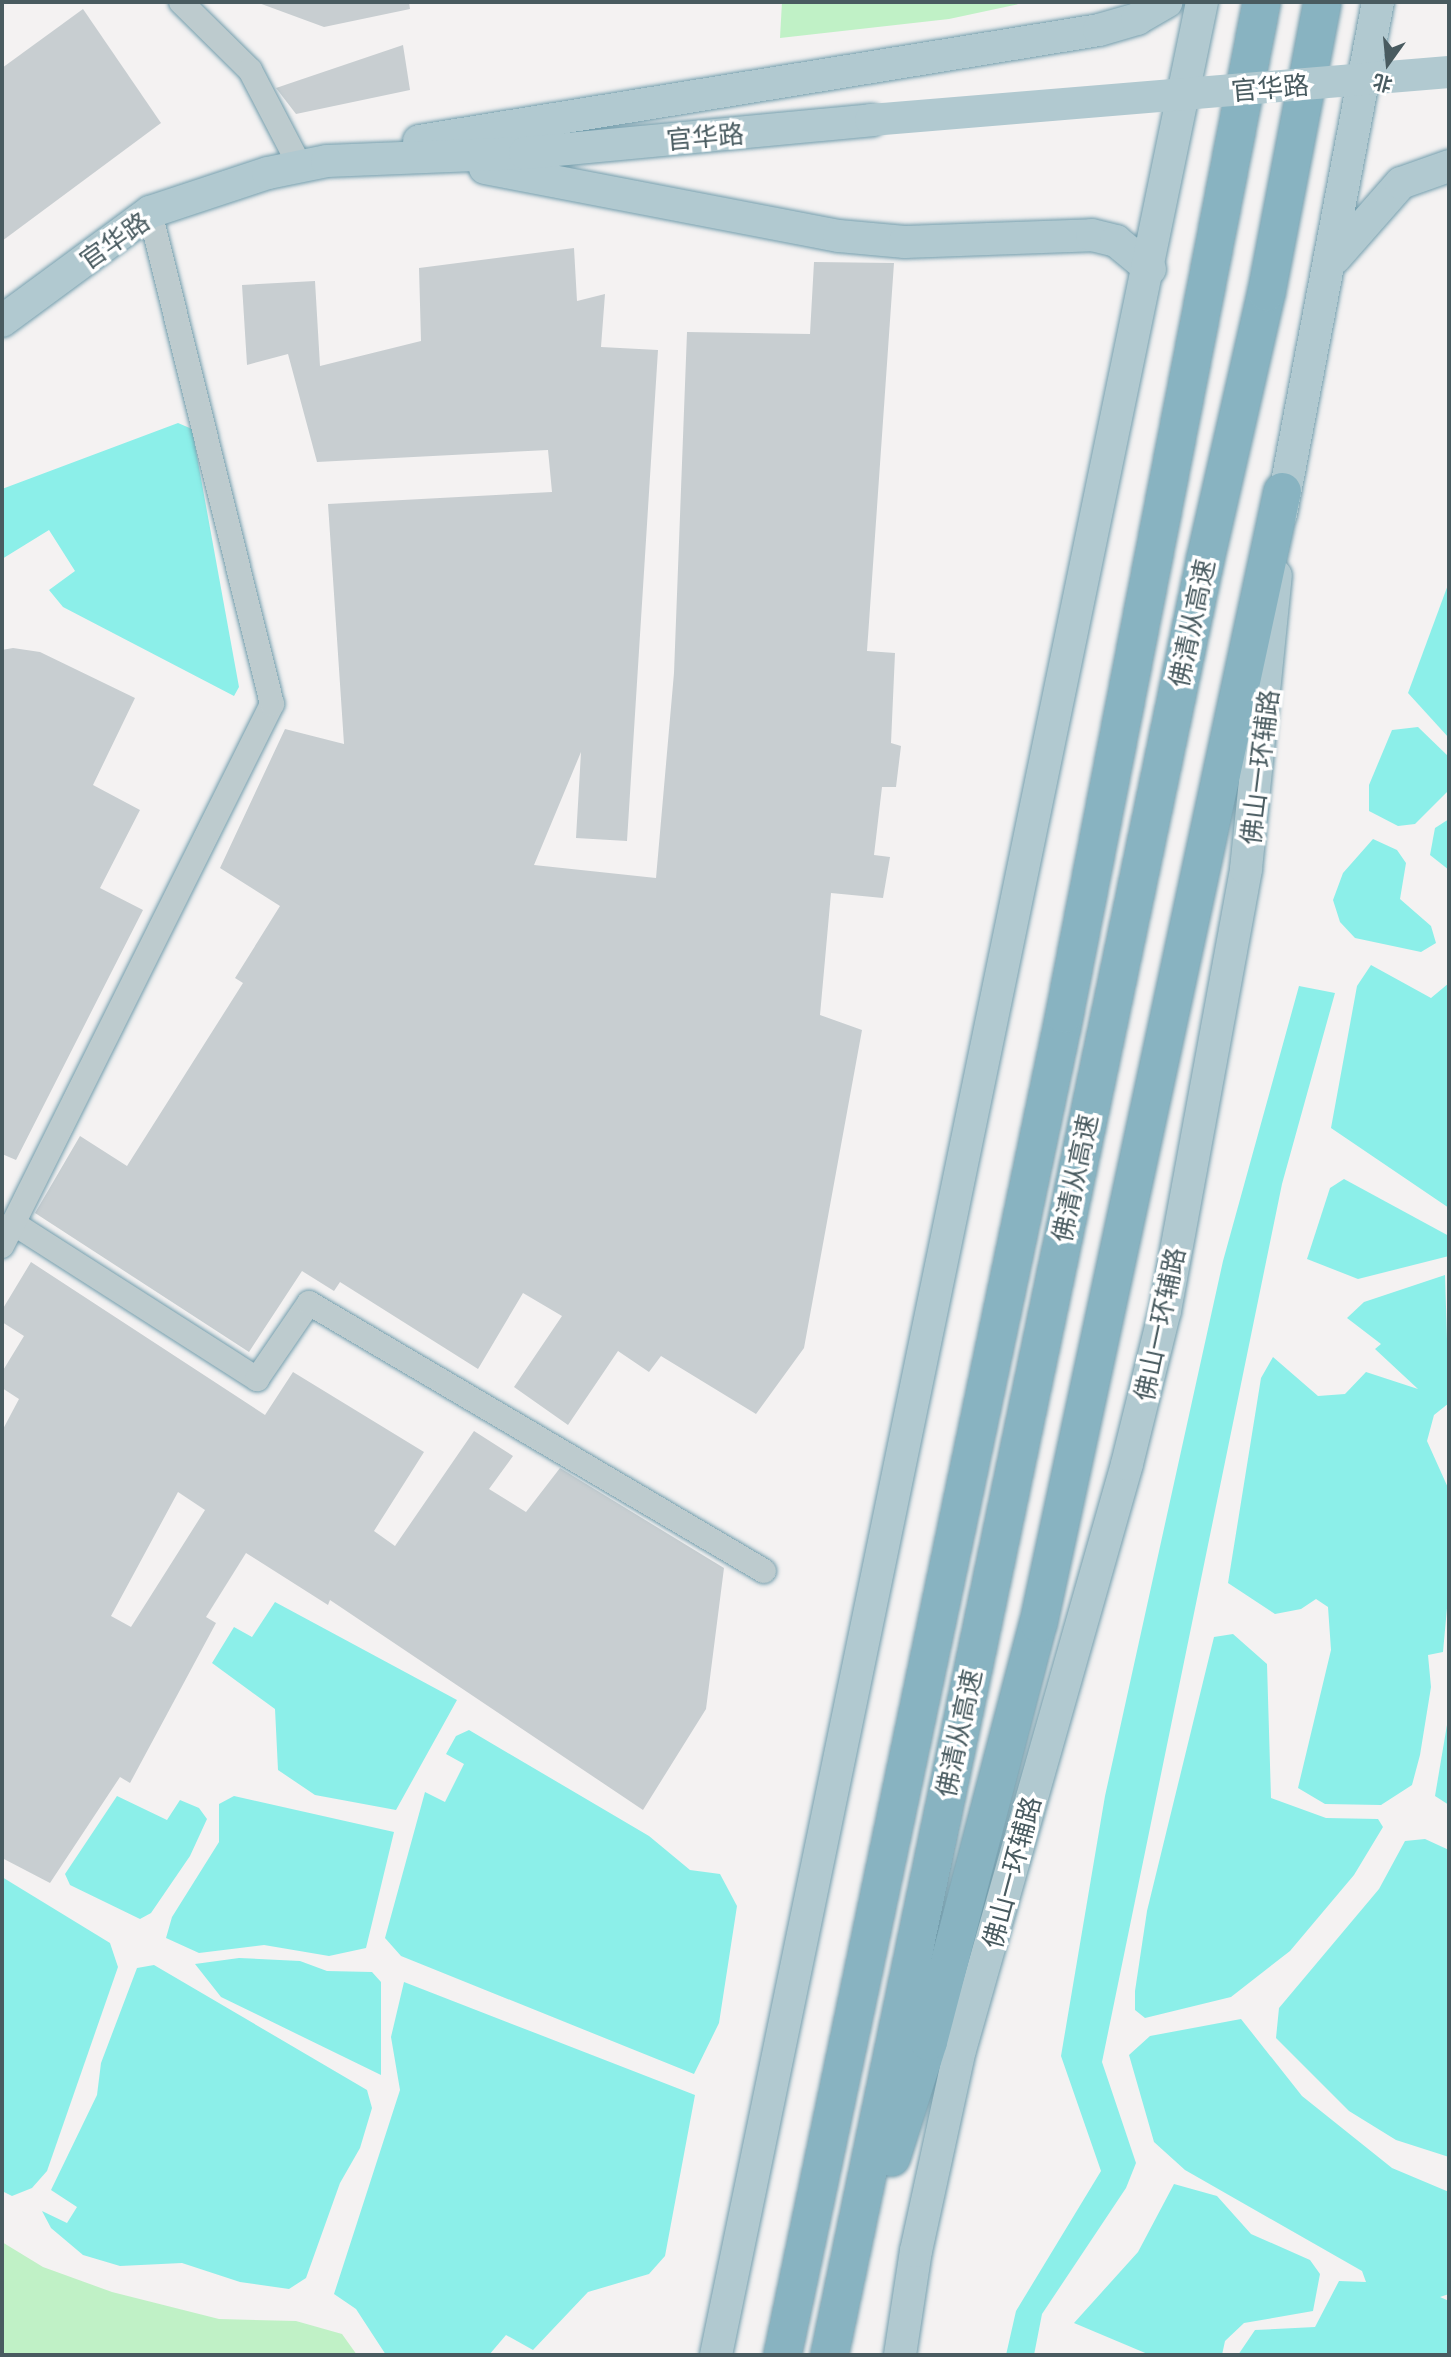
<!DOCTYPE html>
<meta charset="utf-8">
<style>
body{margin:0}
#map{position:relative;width:1451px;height:2357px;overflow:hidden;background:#f4f2f2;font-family:"Exo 2","Noto Sans SC",sans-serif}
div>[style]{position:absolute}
.green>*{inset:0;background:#c0f1c6}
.water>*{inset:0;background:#8cefe9}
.building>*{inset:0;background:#c8ced1}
.roads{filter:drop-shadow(0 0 2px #749ead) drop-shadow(0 0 2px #749ead)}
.minor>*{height:24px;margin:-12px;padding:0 12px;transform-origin:12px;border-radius:12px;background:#bdcbce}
.major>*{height:32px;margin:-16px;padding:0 16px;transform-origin:16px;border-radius:16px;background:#b1c9d0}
.highway>*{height:37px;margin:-18.5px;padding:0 18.5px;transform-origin:18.5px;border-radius:18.5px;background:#88b3c1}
.major-bridge>*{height:32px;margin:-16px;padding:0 16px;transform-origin:16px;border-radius:16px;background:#b1c9d0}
span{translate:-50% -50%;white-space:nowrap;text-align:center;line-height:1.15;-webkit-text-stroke:7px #fff;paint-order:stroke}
.street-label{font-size:26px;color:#495b60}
.frame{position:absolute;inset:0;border:4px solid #495b60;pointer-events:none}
.north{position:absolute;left:1353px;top:28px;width:70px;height:70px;-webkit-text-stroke:5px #fff;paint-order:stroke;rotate:195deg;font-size:19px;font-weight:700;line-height:28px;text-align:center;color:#495b60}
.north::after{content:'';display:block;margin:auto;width:24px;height:32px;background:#495b60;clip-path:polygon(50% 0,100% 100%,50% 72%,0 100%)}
</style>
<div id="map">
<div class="green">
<i style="clip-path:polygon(782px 2px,1028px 2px,949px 19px,780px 38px)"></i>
<i style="clip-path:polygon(2px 2242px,43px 2267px,112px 2292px,219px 2319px,296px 2321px,342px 2334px,357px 2355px,2px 2355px)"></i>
</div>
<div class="water">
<i style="clip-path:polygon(178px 423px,192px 429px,239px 687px,234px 696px,63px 607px,49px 590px,75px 571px,49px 530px,2px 559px,2px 489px)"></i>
<i style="clip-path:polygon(1449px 582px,1449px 738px,1408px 693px)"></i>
<i style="clip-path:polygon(1418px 727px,1449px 757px,1449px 790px,1415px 824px,1398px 826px,1369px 811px,1369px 785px,1392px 730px)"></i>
<i style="clip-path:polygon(1449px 819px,1449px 870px,1430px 855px,1435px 828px)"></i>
<i style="clip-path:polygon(1373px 839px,1397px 850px,1406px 863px,1400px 899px,1431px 926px,1436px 943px,1421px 952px,1355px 938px,1340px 922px,1333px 900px,1343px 873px)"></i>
<i style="clip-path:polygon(1371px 965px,1431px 998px,1449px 983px,1449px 1208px,1331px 1128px,1357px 986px)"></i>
<i style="clip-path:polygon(1299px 986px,1335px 993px,1282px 1184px,1102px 2062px,1136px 2163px,1126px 2188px,1042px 2314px,1034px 2355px,1006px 2355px,1016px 2311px,1101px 2171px,1061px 2056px,1105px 1796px,1223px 1261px)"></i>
<i style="clip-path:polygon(1344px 1179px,1449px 1236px,1449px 1256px,1358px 1279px,1307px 1259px,1330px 1188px)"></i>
<i style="clip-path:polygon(1445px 1275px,1449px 1403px,1434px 1415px,1427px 1441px,1449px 1490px,1449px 1586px,1443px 1652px,1428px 1655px,1431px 1687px,1420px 1755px,1412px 1785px,1381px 1805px,1325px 1804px,1298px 1788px,1331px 1650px,1328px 1607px,1316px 1599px,1301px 1609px,1275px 1614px,1228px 1583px,1261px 1378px,1273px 1357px,1318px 1396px,1345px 1394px,1366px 1372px,1418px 1389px,1375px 1349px,1381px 1344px,1347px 1318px,1364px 1302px)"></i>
<i style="clip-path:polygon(275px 1602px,457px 1700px,396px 1810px,315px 1795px,278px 1770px,275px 1709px,212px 1663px,234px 1627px,252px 1637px)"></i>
<i style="clip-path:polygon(1233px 1634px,1267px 1664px,1271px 1798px,1326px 1818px,1378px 1819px,1383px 1827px,1354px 1875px,1290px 1951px,1231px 1997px,1145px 2018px,1135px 2010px,1135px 1991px,1147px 1911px,1214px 1637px)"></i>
<i style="clip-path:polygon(1449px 1713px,1449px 1805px,1435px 1796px)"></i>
<i style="clip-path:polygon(469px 1730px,649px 1836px,690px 1870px,720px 1874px,737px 1906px,719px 2023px,694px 2074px,401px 1956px,385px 1938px,425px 1792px,445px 1802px,464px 1764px,446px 1754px,456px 1736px)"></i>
<i style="clip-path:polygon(117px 1796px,167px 1820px,180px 1800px,199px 1808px,207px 1819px,190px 1856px,151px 1913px,140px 1919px,70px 1885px,65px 1874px)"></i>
<i style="clip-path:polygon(234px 1796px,394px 1832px,366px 1948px,329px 1956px,264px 1945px,199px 1953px,166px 1938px,172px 1917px,219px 1842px,219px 1804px)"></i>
<i style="clip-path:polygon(1425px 1839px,1449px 1850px,1449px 2157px,1396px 2140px,1349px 2111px,1276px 2038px,1279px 2008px,1379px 1889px,1405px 1841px)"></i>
<i style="clip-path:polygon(2px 1877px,110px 1943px,118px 1967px,47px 2171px,32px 2188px,12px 2196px,2px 2191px)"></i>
<i style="clip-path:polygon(239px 1958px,300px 1961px,327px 1971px,372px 1972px,381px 1982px,381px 2075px,221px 1997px,195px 1964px)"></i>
<i style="clip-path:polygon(154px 1965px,367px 2090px,372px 2108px,360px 2148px,340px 2183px,306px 2278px,289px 2289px,240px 2282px,182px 2263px,120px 2266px,83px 2255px,51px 2228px,42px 2211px,67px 2223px,77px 2207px,51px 2190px,97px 2095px,101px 2063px,137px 1968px)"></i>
<i style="clip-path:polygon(404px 1982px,695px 2095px,665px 2256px,649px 2274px,588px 2292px,533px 2350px,506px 2335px,489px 2355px,386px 2355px,356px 2309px,334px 2294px,400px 2090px,391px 2037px)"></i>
<i style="clip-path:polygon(1241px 2019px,1302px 2096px,1392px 2168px,1449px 2192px,1449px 2294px,1440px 2297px,1449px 2301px,1449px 2355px,1238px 2355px,1255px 2330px,1315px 2327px,1339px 2281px,1366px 2282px,1362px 2271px,1185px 2170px,1154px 2142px,1129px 2055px,1150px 2036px)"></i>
<i style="clip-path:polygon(1174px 2184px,1217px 2196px,1251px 2234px,1310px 2260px,1320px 2274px,1313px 2311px,1244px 2323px,1225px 2341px,1222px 2355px,1150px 2355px,1074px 2323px,1138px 2252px)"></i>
</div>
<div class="building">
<i style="clip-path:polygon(256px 2px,409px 2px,410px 9px,324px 27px)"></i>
<i style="clip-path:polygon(83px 9px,161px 123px,2px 241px,2px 68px)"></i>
<i style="clip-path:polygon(403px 45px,410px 90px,296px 114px,276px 88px)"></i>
<i style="clip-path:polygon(574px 248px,577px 301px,605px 294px,601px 347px,658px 350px,627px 841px,576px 838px,581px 752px,534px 865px,656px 878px,674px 673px,687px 332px,810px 334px,814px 262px,894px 263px,867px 651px,895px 653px,891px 743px,901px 746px,896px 787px,882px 787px,874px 855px,890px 857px,883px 898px,831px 893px,820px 1015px,862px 1030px,804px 1348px,756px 1414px,661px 1356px,649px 1372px,618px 1351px,568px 1425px,514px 1387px,562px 1316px,523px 1293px,478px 1369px,340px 1282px,334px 1291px,302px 1271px,249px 1352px,35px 1213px,80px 1136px,127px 1166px,243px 983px,235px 978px,280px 906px,220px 868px,285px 729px,344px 744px,328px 504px,552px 492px,548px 450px,317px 462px,288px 354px,247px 365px,242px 285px,315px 281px,320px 366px,421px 341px,419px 268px)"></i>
<i style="clip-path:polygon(13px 648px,40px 652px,135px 698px,93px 785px,140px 810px,100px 888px,143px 910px,16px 1160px,2px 1154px,2px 650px)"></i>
<i style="clip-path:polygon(evenodd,31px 1262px,265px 1415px,293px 1372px,424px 1452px,374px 1531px,395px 1546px,474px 1431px,513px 1456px,489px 1489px,526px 1512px,560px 1468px,724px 1568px,706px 1709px,643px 1810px,330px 1600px,328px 1605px,246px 1553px,206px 1617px,216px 1623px,130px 1783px,120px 1777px,50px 1883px,2px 1858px,2px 1431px,19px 1399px,2px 1388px,2px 1372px,24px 1336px,2px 1322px,2px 1310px,31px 1262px,178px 1492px,205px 1510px,131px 1627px,111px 1616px,178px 1492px)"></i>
</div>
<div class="roads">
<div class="minor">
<i style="left:181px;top:2px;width:97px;rotate:44.6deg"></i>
<i style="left:250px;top:70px;width:108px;rotate:62.5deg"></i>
<i style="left:13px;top:1223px;width:290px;rotate:32.6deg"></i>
<i style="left:257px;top:1379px;width:92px;rotate:-55.6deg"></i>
<i style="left:309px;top:1303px;width:528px;rotate:30.5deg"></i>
<i style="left:2px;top:1246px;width:606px;rotate:-63.52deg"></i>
<i style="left:272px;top:704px;width:507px;rotate:-103.93deg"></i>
</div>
<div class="major">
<i style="left:419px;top:141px;width:689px;rotate:-9.27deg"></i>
<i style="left:1099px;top:30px;width:40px;rotate:-16deg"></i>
<i style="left:1137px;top:19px;width:34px;rotate:-30deg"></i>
<i style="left:485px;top:168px;width:360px;rotate:10.9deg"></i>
<i style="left:839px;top:236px;width:66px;rotate:5.2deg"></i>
<i style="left:905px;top:242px;width:187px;rotate:-2.1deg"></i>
<i style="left:1092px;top:235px;width:25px;rotate:14deg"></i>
<i style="left:1116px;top:241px;width:44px;rotate:39.5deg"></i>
<i style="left:1335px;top:258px;width:100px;rotate:-48.7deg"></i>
<i style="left:1401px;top:183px;width:51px;rotate:-19.5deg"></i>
<i style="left:2px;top:321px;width:184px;rotate:-36.4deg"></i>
<i style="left:150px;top:212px;width:124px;rotate:-18.3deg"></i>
<i style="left:268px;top:173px;width:60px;rotate:-11.5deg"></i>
<i style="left:327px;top:161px;width:198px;rotate:-2.3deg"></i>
<i style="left:525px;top:153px;width:348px;rotate:-5.4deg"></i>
<i style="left:1281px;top:514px;width:521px;rotate:-79.27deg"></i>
<i style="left:716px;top:2355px;width:2403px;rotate:-78.33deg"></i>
<i style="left:900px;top:2355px;width:105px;rotate:-81.3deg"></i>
<i style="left:916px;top:2251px;width:206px;rotate:-77.7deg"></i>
<i style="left:960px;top:2050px;width:609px;rotate:-74.09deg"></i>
<i style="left:1127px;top:1464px;width:158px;rotate:-76.1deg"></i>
<i style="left:1165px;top:1311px;width:449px;rotate:-79.6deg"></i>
<i style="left:1246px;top:869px;width:295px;rotate:-84.2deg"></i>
</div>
<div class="highway">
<i style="left:891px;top:2157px;width:122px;rotate:-72.3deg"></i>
<i style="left:928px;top:2041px;width:432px;rotate:-75.3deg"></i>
<i style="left:1038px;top:1623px;width:1158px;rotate:-77.84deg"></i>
<i style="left:782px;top:2355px;width:1370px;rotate:-78.12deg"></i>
<i style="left:1064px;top:1014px;width:1031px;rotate:-78.98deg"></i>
<i style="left:829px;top:2355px;width:1836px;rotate:-78.18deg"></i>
<i style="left:1205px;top:558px;width:273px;rotate:-77.1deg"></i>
<i style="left:1266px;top:292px;width:295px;rotate:-79.1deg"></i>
</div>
</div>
<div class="major-bridge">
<i style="left:871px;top:120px;width:580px;rotate:-4.75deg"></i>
</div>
<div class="street-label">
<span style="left:1270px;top:87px;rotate:-5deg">官华路</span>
<span style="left:705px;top:136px;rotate:-5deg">官华路</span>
<span style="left:114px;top:240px;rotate:-35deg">官华路</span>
<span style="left:1191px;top:623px;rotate:-78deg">佛清从高速</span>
<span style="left:1259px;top:767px;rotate:-83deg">佛山一环辅路</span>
<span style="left:1074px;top:1178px;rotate:-78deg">佛清从高速</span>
<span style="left:1159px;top:1324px;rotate:-78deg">佛山一环辅路</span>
<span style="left:958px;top:1733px;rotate:-78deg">佛清从高速</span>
<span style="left:1011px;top:1872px;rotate:-75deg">佛山一环辅路</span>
</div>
<div class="frame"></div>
<div class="north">北</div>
</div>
